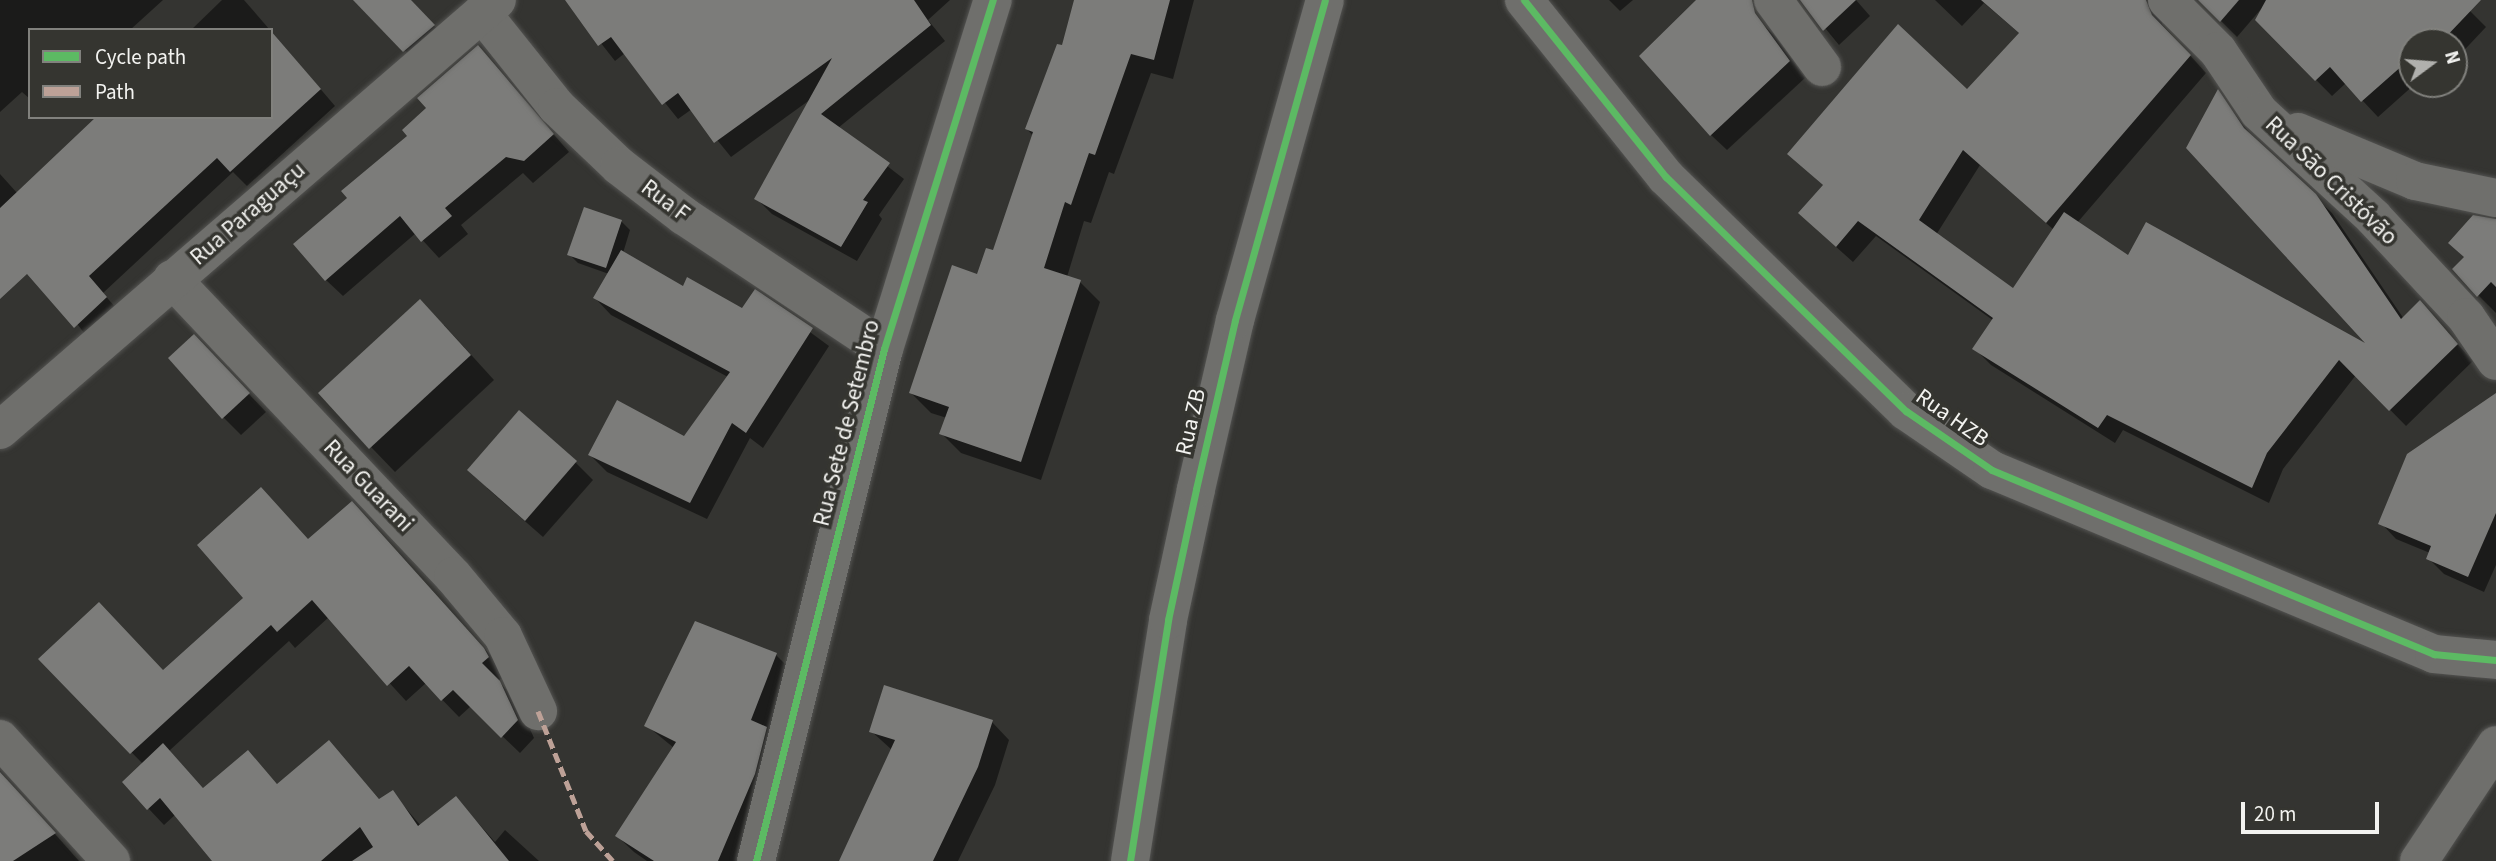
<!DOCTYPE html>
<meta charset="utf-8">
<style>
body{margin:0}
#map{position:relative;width:2496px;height:861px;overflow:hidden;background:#343431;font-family:"Source Sans 3",sans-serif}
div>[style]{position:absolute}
.shadow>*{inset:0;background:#0007}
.building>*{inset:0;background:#7c7c7a}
.roads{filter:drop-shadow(0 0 2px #535351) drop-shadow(0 0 2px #535351)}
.minor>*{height:38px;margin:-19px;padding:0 19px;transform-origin:19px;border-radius:19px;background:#6f6f6c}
.quiet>*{height:5px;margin-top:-2.5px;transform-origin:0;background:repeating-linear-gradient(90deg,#bda197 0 10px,transparent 0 15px)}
.cycleway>*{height:7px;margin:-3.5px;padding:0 3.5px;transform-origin:3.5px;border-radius:3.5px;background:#5cba63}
span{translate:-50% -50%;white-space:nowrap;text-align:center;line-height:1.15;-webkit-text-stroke:7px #353530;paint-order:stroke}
.street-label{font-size:23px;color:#f3f3f0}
.legend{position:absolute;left:28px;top:28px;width:245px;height:91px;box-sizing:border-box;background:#353530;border:2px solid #81817d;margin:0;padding:9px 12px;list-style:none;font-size:21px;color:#f3f3f0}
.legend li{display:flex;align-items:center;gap:14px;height:35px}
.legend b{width:35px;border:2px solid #81817d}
.north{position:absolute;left:2398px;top:28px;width:70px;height:70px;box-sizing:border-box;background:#353530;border:2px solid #81817d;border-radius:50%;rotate:74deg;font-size:19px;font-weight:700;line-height:28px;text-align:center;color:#f3f3f0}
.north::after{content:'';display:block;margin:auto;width:24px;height:32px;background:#b0b0ad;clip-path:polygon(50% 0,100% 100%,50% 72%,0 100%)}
.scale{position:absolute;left:2241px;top:802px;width:138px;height:32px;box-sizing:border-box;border:4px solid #f3f3f0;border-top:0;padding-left:9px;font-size:21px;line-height:24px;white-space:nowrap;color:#f3f3f0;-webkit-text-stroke:5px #353530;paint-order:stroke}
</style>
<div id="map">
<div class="shadow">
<i style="clip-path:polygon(0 0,163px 0,130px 30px,30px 30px,30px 99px,22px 92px,0 112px)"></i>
<i style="clip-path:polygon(222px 0,244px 0,270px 30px,191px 30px)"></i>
<i style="clip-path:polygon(356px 0,409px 0,451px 43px,422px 68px)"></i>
<i style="clip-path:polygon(567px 0,950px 0,928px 20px,945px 41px,838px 128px,904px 179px,879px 215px,882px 219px,857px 261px,772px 214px,757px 199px,811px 99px,731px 157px,692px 109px,678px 119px,625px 53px,615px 61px)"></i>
<i style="clip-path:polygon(1076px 0,1194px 0,1173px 79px,1151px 73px,1114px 174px,1109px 172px,1091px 223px,1084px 221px,1067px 277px,1080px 282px,1100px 302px,1041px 480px,961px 453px,941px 433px,947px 418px,931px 413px,911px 393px,994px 253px,1033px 136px,1027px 129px,1063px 48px)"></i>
<i style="clip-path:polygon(1609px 0,1633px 0,1620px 11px)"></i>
<i style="clip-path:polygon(1698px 0,1737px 0,1774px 35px,1805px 78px,1727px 150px,1711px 135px)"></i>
<i style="clip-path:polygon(1802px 0,1856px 0,1870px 16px,1839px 45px)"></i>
<i style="clip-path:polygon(evenodd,1935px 0,2172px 0,2162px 10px,2162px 24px,2206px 73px,2077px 223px,2128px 258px,2372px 349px,2218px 92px,2257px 143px,2332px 213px,2404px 319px,2420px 303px,2473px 361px,2406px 426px,2356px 375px,2283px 469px,2269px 503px,2123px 430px,2115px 443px,1991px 365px,1975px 349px,1994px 321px,1876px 236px,1853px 262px,1816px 229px,1824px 186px,1789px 154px,1967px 91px,2020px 34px,1984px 3px,1962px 26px,1935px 0,1980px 165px,2054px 230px,2014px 291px,1936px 235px,1980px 165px)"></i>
<i style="clip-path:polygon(2200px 0,2459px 0,2486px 27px,2454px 61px,2454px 42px,2412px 42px,2415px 84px,2378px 117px,2346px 83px,2332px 96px,2257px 20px,2261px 9px,2237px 37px)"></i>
<i style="clip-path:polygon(271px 31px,335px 106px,247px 186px,233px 172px,103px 293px,121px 314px,91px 342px,0 223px,0 174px,18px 194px,271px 117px)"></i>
<i style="clip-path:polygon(478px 47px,569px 152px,533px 183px,523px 173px,461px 225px,468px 234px,439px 258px,416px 233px,343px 296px,326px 280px,349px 198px,410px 137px)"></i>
<i style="clip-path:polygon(621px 221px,630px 230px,623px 253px,683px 288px,743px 310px,755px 292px,829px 346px,763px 448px,750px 438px,707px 519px,607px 472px,590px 455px,684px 439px,728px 377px,611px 315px,595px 298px,609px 274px,578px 263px,569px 254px)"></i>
<i style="clip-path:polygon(2496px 225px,2496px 313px,2478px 295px)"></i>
<i style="clip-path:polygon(444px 325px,494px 380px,395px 472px,371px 447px)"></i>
<i style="clip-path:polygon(211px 354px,266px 412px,241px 435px,223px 417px)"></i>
<i style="clip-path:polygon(2496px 395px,2496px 565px,2484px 592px,2444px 574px,2428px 558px,2430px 553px,2396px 539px,2381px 523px)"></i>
<i style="clip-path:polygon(575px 462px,593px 480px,543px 537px,487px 488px)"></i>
<i style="clip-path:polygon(369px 520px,501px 667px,505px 675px,498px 681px,517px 700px,534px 738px,520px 753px,471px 706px,459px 717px,426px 683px,406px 701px,329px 617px,295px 648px,289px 641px,169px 751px,204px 789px,248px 752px,278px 785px,329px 742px,380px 800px,392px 792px,421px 826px,456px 798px,495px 842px,505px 830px,539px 861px,216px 861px,176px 814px,164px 825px,148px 808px,143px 764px,40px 659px,163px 672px,309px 541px)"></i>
<i style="clip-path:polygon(776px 655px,792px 671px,742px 861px,647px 861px,634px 852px,617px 836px,674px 748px,646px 725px)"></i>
<i style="clip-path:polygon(992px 722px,1009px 740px,995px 785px,958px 861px,841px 861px,892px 750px,871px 731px)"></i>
<i style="clip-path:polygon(0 771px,1px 773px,79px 861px,0 861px)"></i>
</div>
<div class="building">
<i style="clip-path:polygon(353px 0,411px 0,435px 25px,403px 52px)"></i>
<i style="clip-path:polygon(565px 0,914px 0,931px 25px,821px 114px,890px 163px,863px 200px,868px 202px,841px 247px,754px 199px,832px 58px,714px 143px,678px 93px,662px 105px,611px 37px,598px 46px)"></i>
<i style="clip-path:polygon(1074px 0,1170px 0,1154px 60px,1131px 54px,1095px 155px,1089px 153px,1071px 205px,1065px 202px,1044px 268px,1081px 280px,1021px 462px,939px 434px,949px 407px,909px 393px,952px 265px,977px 274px,986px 248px,993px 250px,1033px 132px,1025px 129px,1057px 44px,1062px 45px)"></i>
<i style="clip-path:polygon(1696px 0,1752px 0,1755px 13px,1790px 61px,1710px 136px,1639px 56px)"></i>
<i style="clip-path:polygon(1800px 0,1856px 0,1823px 31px)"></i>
<i style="clip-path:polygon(1981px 0,2146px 0,2152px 15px,2191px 55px,2046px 223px,1963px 150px,1919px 220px,2013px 288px,2064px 212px,2128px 255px,2146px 222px,2365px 343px,2186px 148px,2218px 89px,2244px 128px,2316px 194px,2401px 319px,2420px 300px,2458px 344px,2389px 411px,2339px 360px,2267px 453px,2252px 488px,2107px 415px,2098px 428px,1972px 349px,1993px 318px,1858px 221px,1836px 247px,1798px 213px,1823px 185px,1787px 154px,1898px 24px,1967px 89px,2019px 33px)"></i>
<i style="clip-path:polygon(2198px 0,2239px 0,2220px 22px)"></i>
<i style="clip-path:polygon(2266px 0,2481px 0,2441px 42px,2412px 42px,2412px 57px,2361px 102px,2330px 67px,2315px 81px,2255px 20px)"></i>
<i style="clip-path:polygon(271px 31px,321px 89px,230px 172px,217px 158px,89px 276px,107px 297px,74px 328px,27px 274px,0 299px,0 208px,96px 117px,271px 117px)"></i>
<i style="clip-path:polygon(478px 45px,554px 134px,524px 161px,506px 157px,445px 208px,452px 216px,421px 242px,400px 216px,325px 281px,293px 244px,347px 198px,341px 191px,407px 136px,402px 130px,426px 108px,417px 98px)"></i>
<i style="clip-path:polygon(584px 207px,622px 220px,606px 268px,567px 255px)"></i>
<i style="clip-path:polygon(2473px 215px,2496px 219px,2496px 287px,2491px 282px,2477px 297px,2452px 269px,2464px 257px,2448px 243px)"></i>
<i style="clip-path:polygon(621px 250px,683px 286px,687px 277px,742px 308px,755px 289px,813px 328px,746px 433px,732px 423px,690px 503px,588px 455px,617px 400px,684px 436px,730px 372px,593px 298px)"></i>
<i style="clip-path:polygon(420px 299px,471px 355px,369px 449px,318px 393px)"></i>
<i style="clip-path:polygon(194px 334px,250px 393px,222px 419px,168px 358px)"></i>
<i style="clip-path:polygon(2496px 393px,2496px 513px,2468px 577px,2426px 559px,2431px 546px,2378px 524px,2407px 454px)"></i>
<i style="clip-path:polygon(519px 410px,577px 461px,525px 521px,467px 470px)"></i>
<i style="clip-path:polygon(261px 487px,308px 539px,352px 501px,484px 648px,489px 657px,482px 663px,500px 681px,518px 720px,501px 738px,453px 690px,441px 701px,409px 666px,387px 686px,312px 600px,277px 632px,271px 625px,130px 754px,38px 659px,99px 602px,163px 670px,243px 598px,197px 545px)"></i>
<i style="clip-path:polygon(695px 621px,777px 653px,751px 720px,767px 727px,755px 774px,718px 861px,654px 861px,615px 836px,676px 742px,644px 726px)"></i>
<i style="clip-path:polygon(884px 685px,993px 720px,978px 767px,933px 861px,839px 861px,895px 740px,869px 732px)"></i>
<i style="clip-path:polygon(329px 740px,379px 799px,393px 790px,418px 826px,456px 796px,509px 861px,352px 861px,373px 847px,360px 827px,321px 861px,212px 861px,160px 798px,147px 810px,122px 782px,163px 743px,203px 788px,248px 750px,277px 784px)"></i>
<i style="clip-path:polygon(0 772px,56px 833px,13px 861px,0 861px)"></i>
</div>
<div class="roads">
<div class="minor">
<i style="left:1524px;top:0;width:227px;rotate:51.3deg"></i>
<i style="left:1666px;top:177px;width:335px;rotate:44.3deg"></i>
<i style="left:1906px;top:411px;width:104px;rotate:34.5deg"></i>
<i style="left:1992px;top:470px;width:479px;rotate:22.6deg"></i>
<i style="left:2434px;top:654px;width:62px;rotate:5.5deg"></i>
<i style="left:1773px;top:0;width:83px;rotate:53.8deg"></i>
<i style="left:2167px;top:0;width:72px;rotate:45deg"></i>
<i style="left:2218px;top:51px;width:73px;rotate:56.1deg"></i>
<i style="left:2259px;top:112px;width:155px;rotate:42.6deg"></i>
<i style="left:2373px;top:217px;width:137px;rotate:47.1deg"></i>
<i style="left:2466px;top:317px;width:53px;rotate:55.7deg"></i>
<i style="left:482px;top:13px;width:120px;rotate:51.4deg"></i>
<i style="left:557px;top:107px;width:86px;rotate:43.6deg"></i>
<i style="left:619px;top:166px;width:82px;rotate:37.6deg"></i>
<i style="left:684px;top:216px;width:240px;rotate:33.6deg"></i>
<i style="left:2298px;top:132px;width:127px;rotate:22.7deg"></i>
<i style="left:2415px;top:181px;width:83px;rotate:11.9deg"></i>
<i style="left:172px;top:279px;width:409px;rotate:46.6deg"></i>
<i style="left:453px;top:576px;width:78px;rotate:50.2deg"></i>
<i style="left:503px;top:636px;width:83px;rotate:65deg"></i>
<i style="left:0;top:430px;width:657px;rotate:-40.87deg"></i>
<i style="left:0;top:739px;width:165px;rotate:47.7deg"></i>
<i style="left:756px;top:861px;width:528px;rotate:-75.96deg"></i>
<i style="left:884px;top:349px;width:366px;rotate:-72.7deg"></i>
<i style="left:1130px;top:861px;width:244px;rotate:-81deg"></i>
<i style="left:1168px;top:620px;width:134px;rotate:-77.9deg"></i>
<i style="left:1196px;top:489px;width:173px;rotate:-77deg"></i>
<i style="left:1235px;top:320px;width:332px;rotate:-74.3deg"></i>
<i style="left:2419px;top:861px;width:139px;rotate:-56.4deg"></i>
</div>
</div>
<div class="quiet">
<i style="left:538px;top:711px;width:129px;rotate:68.2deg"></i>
<i style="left:586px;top:831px;width:40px;rotate:48deg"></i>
</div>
<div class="cycleway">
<i style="left:1524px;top:0;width:227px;rotate:51.3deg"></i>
<i style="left:1666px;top:177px;width:335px;rotate:44.3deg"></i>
<i style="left:1906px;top:411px;width:104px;rotate:34.5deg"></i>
<i style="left:1992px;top:470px;width:479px;rotate:22.6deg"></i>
<i style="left:2434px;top:654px;width:62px;rotate:5.5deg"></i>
<i style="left:756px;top:861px;width:528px;rotate:-75.96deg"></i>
<i style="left:884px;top:349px;width:366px;rotate:-72.7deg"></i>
<i style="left:1130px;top:861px;width:244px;rotate:-81deg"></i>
<i style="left:1168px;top:620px;width:134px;rotate:-77.9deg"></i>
<i style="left:1196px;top:489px;width:173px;rotate:-77deg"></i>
<i style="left:1235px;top:320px;width:332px;rotate:-74.3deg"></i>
</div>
<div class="street-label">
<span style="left:2331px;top:181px;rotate:44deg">Rua São Cristóvão</span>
<span style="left:665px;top:201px;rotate:37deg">Rua F</span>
<span style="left:248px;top:214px;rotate:-41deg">Rua Paraguaçu</span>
<span style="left:1952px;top:418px;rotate:35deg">Rua HZB</span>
<span style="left:1191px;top:422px;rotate:-77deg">Rua ZB</span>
<span style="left:847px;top:423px;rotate:-76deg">Rua Sete de Setembro</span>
<span style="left:368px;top:486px;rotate:46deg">Rua Guarani</span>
</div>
<ul class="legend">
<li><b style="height:9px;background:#5cba63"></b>Cycle path</li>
<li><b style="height:9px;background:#bda197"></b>Path</li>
</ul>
<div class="north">N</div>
<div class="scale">20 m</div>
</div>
